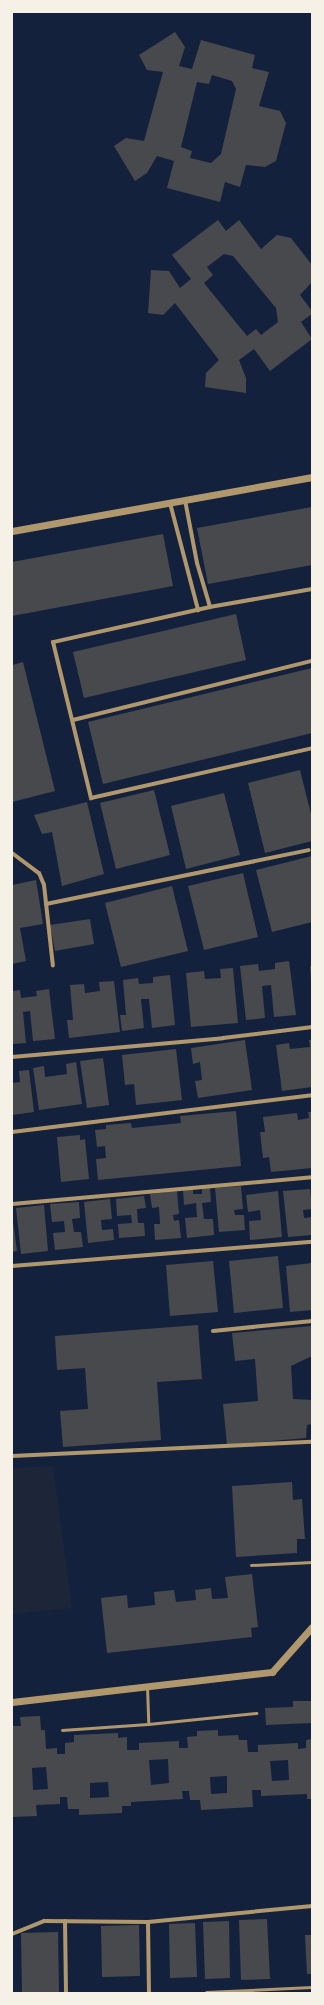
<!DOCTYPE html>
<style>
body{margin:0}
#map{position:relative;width:324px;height:2005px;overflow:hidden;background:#14213d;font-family:Overpass,sans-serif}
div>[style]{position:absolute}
.green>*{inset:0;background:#1d2539}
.building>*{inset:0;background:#48494c}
.service>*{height:3px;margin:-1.5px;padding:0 1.5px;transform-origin:1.5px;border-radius:1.5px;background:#b1986c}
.minor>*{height:4px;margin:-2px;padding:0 2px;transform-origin:2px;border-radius:2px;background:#b1986c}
.tertiary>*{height:7px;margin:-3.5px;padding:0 3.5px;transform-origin:3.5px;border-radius:3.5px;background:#b1986c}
span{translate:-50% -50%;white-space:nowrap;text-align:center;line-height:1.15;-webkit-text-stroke:4px #f6f1e7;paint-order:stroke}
.frame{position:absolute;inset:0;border:13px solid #f6f1e7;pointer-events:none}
</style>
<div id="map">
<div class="green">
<i style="clip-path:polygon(53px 1466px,72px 1608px,12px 1614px,12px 1468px)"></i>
</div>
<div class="building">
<i style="clip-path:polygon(evenodd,175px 32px,185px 47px,179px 66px,192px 69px,201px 40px,255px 55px,252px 68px,269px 72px,259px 106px,280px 111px,286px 123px,276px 161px,265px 167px,246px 165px,240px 187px,225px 182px,220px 202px,167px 188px,174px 161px,157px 156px,147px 173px,135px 181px,114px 146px,126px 138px,144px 141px,163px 72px,147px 70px,139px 55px,175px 32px,212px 75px,232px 81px,236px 89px,221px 154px,211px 163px,190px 158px,192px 151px,181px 147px,197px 82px,209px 84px,212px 75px)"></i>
<i style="clip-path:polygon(evenodd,218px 220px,226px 231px,239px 220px,261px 249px,277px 235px,291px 238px,312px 265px,312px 282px,300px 295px,312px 311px,312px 314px,301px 322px,312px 339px,270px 371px,254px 349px,239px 360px,246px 378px,246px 393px,205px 387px,206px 373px,219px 360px,175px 303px,163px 315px,148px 313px,151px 270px,169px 271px,180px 288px,191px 279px,172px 255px,218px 220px,224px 254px,233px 256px,276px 308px,278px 322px,261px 335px,256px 329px,247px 336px,204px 283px,213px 275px,207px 267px,224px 254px)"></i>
<i style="clip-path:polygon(312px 507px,312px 565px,208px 584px,197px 528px)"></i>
<i style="clip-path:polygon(163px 534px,173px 586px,12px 616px,12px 562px)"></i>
<i style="clip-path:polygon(236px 614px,246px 660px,84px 698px,73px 652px)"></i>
<i style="clip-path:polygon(23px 662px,55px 791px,12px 802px,12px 665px)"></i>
<i style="clip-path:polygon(312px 668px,312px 733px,103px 784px,88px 722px)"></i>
<i style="clip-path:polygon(300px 770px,312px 818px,312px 841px,265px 853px,248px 783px)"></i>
<i style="clip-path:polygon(154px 790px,170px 855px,116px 869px,100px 803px)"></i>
<i style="clip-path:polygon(224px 793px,240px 855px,186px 869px,171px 806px)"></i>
<i style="clip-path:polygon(87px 802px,104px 874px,62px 886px,52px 832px,42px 834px,34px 815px)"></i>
<i style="clip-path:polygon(312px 856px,312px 922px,272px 932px,256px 870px)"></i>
<i style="clip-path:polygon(243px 873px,258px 937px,204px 950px,188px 886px)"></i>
<i style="clip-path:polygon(36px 880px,43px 924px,20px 928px,26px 961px,12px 964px,12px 885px)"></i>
<i style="clip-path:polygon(172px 886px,188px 951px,121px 967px,105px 903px)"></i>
<i style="clip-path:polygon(90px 919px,94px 944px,55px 951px,50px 925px)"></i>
<i style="clip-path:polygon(289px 961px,296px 1015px,274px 1017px,271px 985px,262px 986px,265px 1018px,246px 1020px,240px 966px,258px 964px,259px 971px,275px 969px,275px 963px)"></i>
<i style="clip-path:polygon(310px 966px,312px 966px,312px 980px,311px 980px)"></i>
<i style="clip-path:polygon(233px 968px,238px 1023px,191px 1027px,186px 973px,204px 971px,205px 979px,221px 978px,220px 969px)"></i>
<i style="clip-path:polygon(170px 975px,175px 1025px,152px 1028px,149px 999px,141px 999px,144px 1028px,122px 1031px,120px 1015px,126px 1015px,123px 980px,138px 978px,139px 984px,153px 983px,153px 977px)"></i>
<i style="clip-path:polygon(114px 981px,120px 1032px,69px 1038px,67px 1020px,73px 1020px,70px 985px,84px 984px,85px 993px,100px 991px,99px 982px)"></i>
<i style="clip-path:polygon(49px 989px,55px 1039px,33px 1041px,30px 1011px,23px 1012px,26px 1043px,12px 1044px,12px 991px,20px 990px,21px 998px,37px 996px,36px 991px)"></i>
<i style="clip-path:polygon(245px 1040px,252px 1090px,198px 1098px,195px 1081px,202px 1080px,200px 1062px,193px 1064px,191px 1048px)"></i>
<i style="clip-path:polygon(309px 1040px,312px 1040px,312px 1087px,282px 1091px,276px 1045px,289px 1043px,290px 1049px,310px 1047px)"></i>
<i style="clip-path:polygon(176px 1049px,182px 1100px,136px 1105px,134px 1084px,125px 1085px,122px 1055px)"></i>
<i style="clip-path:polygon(103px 1058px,109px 1105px,87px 1108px,80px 1061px)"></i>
<i style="clip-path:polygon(76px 1062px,82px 1104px,39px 1110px,33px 1068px,44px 1066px,45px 1077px,67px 1074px,66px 1064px)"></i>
<i style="clip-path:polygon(29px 1070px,34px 1112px,12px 1115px,12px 1083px,20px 1082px,19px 1071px)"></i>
<i style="clip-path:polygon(236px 1111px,241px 1166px,98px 1180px,96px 1159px,106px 1158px,105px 1146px,97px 1147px,95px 1130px,106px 1129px,106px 1125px,131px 1123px,132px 1128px,181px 1123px,180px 1116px)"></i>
<i style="clip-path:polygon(308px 1112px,312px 1112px,312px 1168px,271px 1172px,269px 1157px,263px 1158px,260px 1132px,265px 1132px,263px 1117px,297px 1113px,298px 1120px,309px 1118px)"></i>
<i style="clip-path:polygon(80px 1135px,80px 1140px,85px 1139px,89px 1179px,61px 1182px,57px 1137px)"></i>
<i style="clip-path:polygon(241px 1186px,243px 1209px,234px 1210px,235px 1215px,244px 1215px,245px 1230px,219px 1232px,215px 1188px)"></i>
<i style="clip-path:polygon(210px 1188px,211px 1202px,202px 1203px,204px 1219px,213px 1219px,214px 1235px,187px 1238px,185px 1218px,197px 1217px,196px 1203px,184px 1205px,183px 1190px,193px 1189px,193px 1194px,202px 1194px,202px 1189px)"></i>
<i style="clip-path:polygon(310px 1189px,312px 1209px,303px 1210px,304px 1218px,312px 1217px,312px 1235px,288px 1237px,283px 1191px)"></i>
<i style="clip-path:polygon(177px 1191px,179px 1214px,173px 1215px,174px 1221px,179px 1220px,181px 1238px,155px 1240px,154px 1224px,160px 1224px,159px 1207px,152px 1208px,150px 1194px)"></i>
<i style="clip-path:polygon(278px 1191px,282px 1237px,250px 1240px,249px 1221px,261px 1220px,260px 1210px,248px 1212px,246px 1195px)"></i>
<i style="clip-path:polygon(144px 1196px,146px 1208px,137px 1209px,138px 1223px,144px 1223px,145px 1236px,119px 1238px,118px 1224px,132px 1223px,131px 1215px,117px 1216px,116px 1199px)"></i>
<i style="clip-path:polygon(110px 1199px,112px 1219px,101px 1220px,102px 1230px,113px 1229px,114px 1240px,88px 1243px,84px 1202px)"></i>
<i style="clip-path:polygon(79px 1202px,80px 1218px,72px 1219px,74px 1232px,81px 1232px,83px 1247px,55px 1250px,53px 1233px,65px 1232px,64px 1221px,52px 1222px,50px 1204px)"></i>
<i style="clip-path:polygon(44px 1205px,48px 1251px,21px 1254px,16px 1208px)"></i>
<i style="clip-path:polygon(12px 1214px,17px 1251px,12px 1252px)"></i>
<i style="clip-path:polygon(278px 1256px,283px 1308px,234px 1313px,229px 1261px)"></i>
<i style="clip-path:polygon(213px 1261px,218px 1312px,170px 1316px,166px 1265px)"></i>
<i style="clip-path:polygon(312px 1263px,312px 1310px,290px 1312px,286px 1266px)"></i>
<i style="clip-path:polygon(198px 1325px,202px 1379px,157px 1382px,161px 1440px,63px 1447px,60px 1411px,88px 1409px,85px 1368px,57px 1370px,55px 1336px)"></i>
<i style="clip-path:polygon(312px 1326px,312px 1356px,291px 1366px,293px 1399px,312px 1400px,312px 1424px,307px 1425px,306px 1438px,227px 1445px,223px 1404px,258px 1401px,255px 1359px,235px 1361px,232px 1333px)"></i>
<i style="clip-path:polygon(292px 1482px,293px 1500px,302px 1499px,305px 1539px,297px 1539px,297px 1553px,236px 1557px,232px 1486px)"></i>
<i style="clip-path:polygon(252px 1574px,258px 1627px,251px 1628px,252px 1637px,107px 1653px,101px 1598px,127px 1595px,128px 1608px,155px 1605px,154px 1592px,174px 1590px,176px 1602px,196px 1600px,195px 1590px,211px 1588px,212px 1599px,228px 1598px,225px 1577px)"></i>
<i style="clip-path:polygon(293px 1701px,312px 1701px,312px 1723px,266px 1725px,265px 1708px,293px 1707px)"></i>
<i style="clip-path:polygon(evenodd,40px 1716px,41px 1730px,45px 1730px,46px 1749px,57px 1748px,57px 1754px,65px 1754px,65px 1743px,74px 1742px,74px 1735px,118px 1733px,118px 1738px,127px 1737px,127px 1750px,139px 1750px,139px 1743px,179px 1741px,179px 1748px,188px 1748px,187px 1737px,197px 1736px,197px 1731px,218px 1730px,218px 1736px,238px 1735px,239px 1740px,247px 1740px,248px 1752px,258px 1752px,258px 1745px,298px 1743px,298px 1749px,306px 1748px,306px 1740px,312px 1739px,312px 1799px,307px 1799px,307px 1794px,261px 1796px,261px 1790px,252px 1790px,253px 1807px,201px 1810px,200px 1800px,190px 1800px,189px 1791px,182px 1791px,183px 1799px,131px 1802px,131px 1806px,122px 1806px,122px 1813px,79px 1815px,79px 1809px,68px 1809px,67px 1797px,60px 1797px,60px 1804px,36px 1805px,37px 1816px,12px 1817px,12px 1726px,21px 1726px,20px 1717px,40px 1716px,168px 1759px,169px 1783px,151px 1785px,149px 1760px,168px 1759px,40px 1716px,288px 1760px,289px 1780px,272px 1781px,270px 1761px,288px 1760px,40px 1716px,46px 1767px,48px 1789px,33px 1790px,32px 1768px,46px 1767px,40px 1716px,227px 1776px,227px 1793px,211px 1794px,210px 1777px,227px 1776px,40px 1716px,108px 1782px,109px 1797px,90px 1798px,90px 1783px,108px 1782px)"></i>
<i style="clip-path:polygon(267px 1919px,270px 1979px,241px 1980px,239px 1920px)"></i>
<i style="clip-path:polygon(229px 1921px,230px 1978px,205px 1979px,203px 1922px)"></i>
<i style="clip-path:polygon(195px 1923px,197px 1977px,170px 1978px,169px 1924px)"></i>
<i style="clip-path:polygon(139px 1925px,140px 1976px,102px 1977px,101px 1926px)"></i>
<i style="clip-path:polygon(58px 1932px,59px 1993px,22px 1993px,21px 1933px)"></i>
<i style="clip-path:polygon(305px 1935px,312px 1935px,312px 1974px,307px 1974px)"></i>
</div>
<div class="service">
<i style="left:251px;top:1565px;width:61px;rotate:-2.8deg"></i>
<i style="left:147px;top:1686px;width:38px;rotate:88deg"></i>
<i style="left:148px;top:1724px;width:109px;rotate:-5.8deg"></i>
<i style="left:62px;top:1730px;width:86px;rotate:-4deg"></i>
<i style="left:206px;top:1992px;width:106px;rotate:-2.7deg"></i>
</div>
<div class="minor">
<i style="left:185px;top:500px;width:64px;rotate:79.2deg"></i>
<i style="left:197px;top:563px;width:46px;rotate:73.5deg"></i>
<i style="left:170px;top:503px;width:111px;rotate:75.3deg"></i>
<i style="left:312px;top:589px;width:104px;rotate:170deg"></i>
<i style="left:210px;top:607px;width:161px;rotate:167.4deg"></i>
<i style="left:53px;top:642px;width:161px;rotate:76.3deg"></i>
<i style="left:91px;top:798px;width:227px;rotate:-12.7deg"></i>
<i style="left:73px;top:720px;width:246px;rotate:-13.9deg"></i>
<i style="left:12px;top:853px;width:34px;rotate:37deg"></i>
<i style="left:39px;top:873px;width:13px;rotate:67deg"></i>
<i style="left:44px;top:885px;width:81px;rotate:83.7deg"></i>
<i style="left:46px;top:904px;width:268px;rotate:-11.6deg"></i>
<i style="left:12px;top:1057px;width:212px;rotate:-5.1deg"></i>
<i style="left:223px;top:1038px;width:90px;rotate:-7deg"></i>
<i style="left:12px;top:1132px;width:302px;rotate:-7deg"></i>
<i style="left:12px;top:1204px;width:301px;rotate:-5.1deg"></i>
<i style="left:12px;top:1266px;width:301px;rotate:-4.6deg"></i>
<i style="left:213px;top:1331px;width:100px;rotate:-5.8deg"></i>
<i style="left:12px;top:1456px;width:300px;rotate:-2.7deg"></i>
<i style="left:65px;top:1921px;width:72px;rotate:89.2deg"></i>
<i style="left:148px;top:1922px;width:71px;rotate:89.2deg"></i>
<i style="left:12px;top:1934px;width:35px;rotate:-22deg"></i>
<i style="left:44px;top:1921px;width:104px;rotate:0.6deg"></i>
<i style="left:148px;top:1922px;width:165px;rotate:-5.6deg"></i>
</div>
<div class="tertiary">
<i style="left:12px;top:531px;width:305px;rotate:-10.2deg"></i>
<i style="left:12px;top:1702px;width:262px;rotate:-6.6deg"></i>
<i style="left:272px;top:1672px;width:60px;rotate:-48.4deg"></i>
</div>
<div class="frame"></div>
</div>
